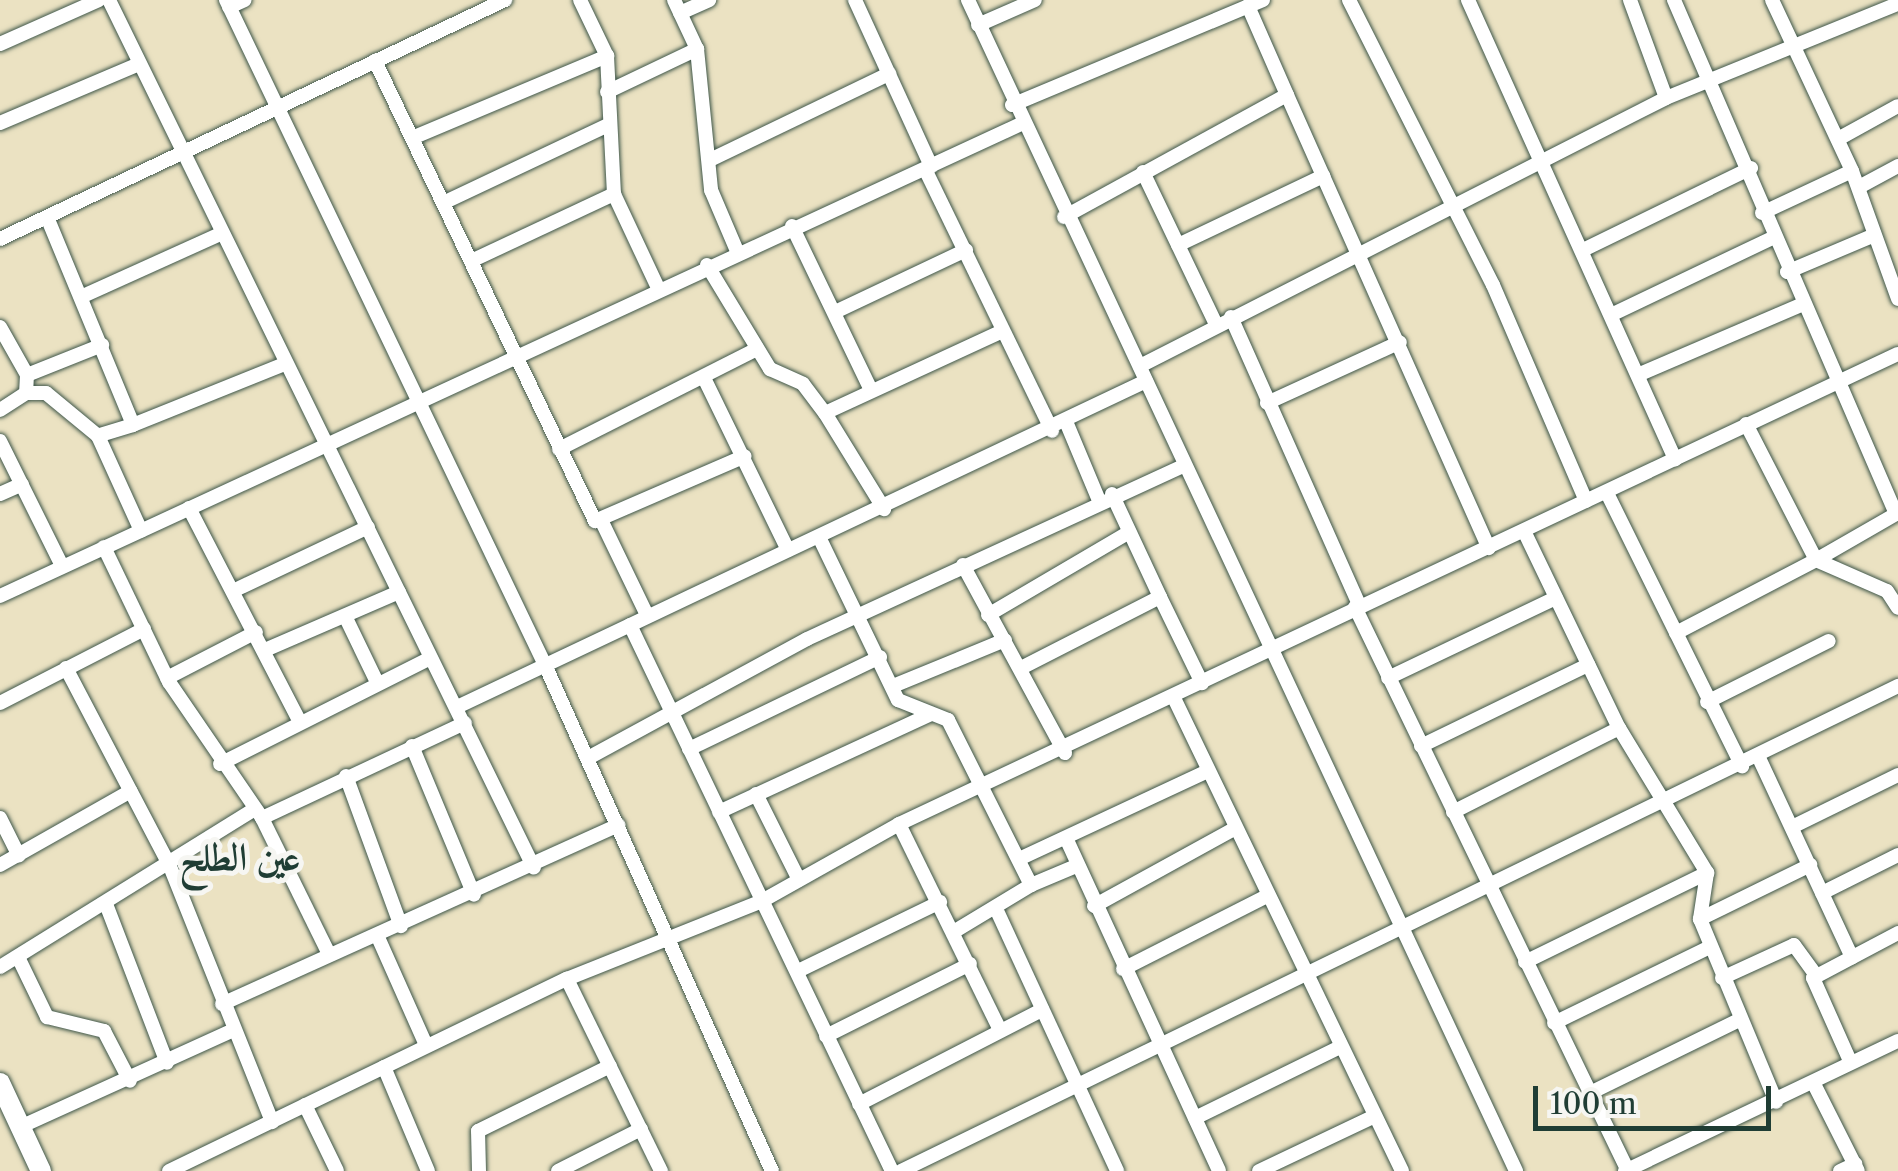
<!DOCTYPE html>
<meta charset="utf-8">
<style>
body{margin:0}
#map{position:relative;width:1898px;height:1171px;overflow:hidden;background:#ebe2c2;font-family:"Libre Caslon Text",Amiri,serif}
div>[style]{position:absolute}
.roads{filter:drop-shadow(0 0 2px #3e5649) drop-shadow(0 0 2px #3e5649)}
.minor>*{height:14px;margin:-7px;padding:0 7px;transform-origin:7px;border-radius:7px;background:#fff}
.primary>*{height:20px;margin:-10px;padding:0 10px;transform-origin:10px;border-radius:10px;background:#fff}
span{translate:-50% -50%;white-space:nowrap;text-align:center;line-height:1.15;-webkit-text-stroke:10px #f6f6f2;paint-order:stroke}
.district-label{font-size:38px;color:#1f3d34;font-weight:700}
.scale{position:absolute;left:1533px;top:1086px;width:238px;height:45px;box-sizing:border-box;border:5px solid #1f3d34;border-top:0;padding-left:12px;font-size:30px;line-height:35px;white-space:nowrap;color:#1f3d34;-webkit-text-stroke:8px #f6f6f2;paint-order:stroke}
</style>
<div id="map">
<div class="roads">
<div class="minor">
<i style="left:109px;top:0;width:966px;rotate:63.91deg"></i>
<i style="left:226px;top:0;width:740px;rotate:64.37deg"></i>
<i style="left:546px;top:667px;width:552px;rotate:65.85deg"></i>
<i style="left:580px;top:0;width:62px;rotate:64.3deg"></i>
<i style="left:607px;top:56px;width:138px;rotate:87.1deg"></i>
<i style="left:614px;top:194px;width:104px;rotate:64.9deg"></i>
<i style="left:674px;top:0;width:54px;rotate:64.9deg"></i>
<i style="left:697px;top:49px;width:142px;rotate:84.3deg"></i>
<i style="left:711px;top:190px;width:66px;rotate:66.9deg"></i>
<i style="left:855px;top:0;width:183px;rotate:65.4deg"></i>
<i style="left:968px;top:0;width:1293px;rotate:64.92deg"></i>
<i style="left:1349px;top:0;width:319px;rotate:63.2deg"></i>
<i style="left:1493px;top:285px;width:235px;rotate:66.7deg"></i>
<i style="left:1468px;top:0;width:504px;rotate:65.73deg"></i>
<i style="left:1630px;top:0;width:104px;rotate:69.8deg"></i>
<i style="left:1674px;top:0;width:560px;rotate:66.64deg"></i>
<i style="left:1896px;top:514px;width:92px;rotate:150.1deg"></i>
<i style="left:1816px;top:560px;width:77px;rotate:23.6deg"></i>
<i style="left:1887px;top:591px;width:20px;rotate:57deg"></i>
<i style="left:1772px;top:0;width:189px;rotate:64.9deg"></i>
<i style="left:1852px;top:171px;width:136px;rotate:70.2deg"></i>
<i style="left:1248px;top:6px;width:97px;rotate:66.3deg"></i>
<i style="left:229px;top:7px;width:17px;rotate:-24deg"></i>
<i style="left:680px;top:13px;width:32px;rotate:-24deg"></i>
<i style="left:978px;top:25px;width:62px;rotate:-23.7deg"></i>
<i style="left:0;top:44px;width:108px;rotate:-24deg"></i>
<i style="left:375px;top:61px;width:510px;rotate:64.44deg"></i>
<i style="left:595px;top:521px;width:163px;rotate:-23.4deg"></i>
<i style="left:607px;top:92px;width:100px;rotate:-25.5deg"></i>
<i style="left:1012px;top:105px;width:272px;rotate:-22.7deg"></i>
<i style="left:0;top:123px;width:151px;rotate:-23deg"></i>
<i style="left:412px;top:138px;width:212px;rotate:-22.8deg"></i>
<i style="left:1838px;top:139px;width:68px;rotate:-28.8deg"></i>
<i style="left:710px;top:160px;width:199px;rotate:-25.7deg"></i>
<i style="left:925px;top:169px;width:291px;rotate:64.1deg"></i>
<i style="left:1143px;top:172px;width:166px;rotate:64.4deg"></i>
<i style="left:1859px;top:187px;width:44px;rotate:-28.3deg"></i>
<i style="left:443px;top:203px;width:180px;rotate:-25.3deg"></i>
<i style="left:1762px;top:213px;width:99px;rotate:-25deg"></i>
<i style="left:47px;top:217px;width:225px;rotate:67.5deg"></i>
<i style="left:133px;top:425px;width:37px;rotate:163deg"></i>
<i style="left:1064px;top:217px;width:254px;rotate:-28.7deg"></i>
<i style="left:1287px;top:95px;width:496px;rotate:66deg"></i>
<i style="left:792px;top:226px;width:178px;rotate:64.3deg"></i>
<i style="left:0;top:239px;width:559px;rotate:-25.33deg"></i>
<i style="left:1178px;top:245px;width:161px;rotate:-25.4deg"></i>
<i style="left:1583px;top:250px;width:187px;rotate:-26deg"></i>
<i style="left:471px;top:261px;width:158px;rotate:-25.1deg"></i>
<i style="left:707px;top:265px;width:122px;rotate:58.8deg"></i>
<i style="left:770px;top:369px;width:36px;rotate:24deg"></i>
<i style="left:803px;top:384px;width:36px;rotate:53deg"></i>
<i style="left:825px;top:413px;width:193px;rotate:-24.8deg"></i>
<i style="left:1787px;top:272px;width:90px;rotate:-22.9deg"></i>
<i style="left:83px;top:296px;width:150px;rotate:-24.3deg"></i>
<i style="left:835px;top:312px;width:145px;rotate:-25.3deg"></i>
<i style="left:1613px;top:314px;width:176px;rotate:-25.5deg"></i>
<i style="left:1231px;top:317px;width:315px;rotate:66deg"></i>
<i style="left:0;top:327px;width:55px;rotate:60.6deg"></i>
<i style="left:27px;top:375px;width:18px;rotate:93deg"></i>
<i style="left:26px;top:393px;width:20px"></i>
<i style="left:46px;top:393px;width:67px;rotate:39.6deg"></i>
<i style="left:98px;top:436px;width:104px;rotate:65.6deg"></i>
<i style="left:1140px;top:366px;width:590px;rotate:-27deg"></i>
<i style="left:1666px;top:98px;width:250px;rotate:-22.1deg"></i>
<i style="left:1640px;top:374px;width:175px;rotate:-23.2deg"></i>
<i style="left:27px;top:375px;width:81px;rotate:-21.8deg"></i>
<i style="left:706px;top:382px;width:187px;rotate:64deg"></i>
<i style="left:1267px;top:403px;width:146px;rotate:-24.6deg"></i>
<i style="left:0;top:410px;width:31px;rotate:-33deg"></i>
<i style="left:825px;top:413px;width:113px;rotate:58.4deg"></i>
<i style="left:1067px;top:424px;width:80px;rotate:67.3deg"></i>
<i style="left:133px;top:425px;width:161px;rotate:-21.9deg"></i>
<i style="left:0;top:441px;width:140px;rotate:63.6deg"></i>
<i style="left:559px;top:449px;width:222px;rotate:-26.8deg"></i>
<i style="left:1607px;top:493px;width:305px;rotate:63.7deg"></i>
<i style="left:0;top:494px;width:24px;rotate:-24deg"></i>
<i style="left:1112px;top:494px;width:114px;rotate:65deg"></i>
<i style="left:189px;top:508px;width:239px;rotate:62.6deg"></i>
<i style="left:603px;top:524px;width:101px;rotate:64.2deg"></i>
<i style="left:1524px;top:531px;width:219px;rotate:64.3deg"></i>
<i style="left:1619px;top:728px;width:170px;rotate:58.7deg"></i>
<i style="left:1707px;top:873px;width:47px;rotate:98.7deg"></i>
<i style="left:1700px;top:919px;width:198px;rotate:67.4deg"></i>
<i style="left:820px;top:539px;width:179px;rotate:64.2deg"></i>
<i style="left:898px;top:700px;width:54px;rotate:21.8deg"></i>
<i style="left:948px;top:720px;width:185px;rotate:63.3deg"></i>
<i style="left:1031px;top:885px;width:49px;rotate:-22.9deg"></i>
<i style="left:104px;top:547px;width:150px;rotate:64.3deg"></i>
<i style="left:169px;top:682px;width:165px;rotate:55.6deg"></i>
<i style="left:262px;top:818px;width:152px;rotate:63.8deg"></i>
<i style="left:963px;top:565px;width:214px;rotate:61.5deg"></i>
<i style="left:235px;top:590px;width:147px;rotate:-25.3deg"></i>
<i style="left:0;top:596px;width:1125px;rotate:-24.81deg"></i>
<i style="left:1355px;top:607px;width:627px;rotate:64.17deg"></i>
<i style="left:988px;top:615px;width:162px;rotate:-30.4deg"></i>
<i style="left:345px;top:616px;width:71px;rotate:64.2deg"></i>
<i style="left:630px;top:625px;width:606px;rotate:64.37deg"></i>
<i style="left:1676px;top:633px;width:158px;rotate:-27.5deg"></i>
<i style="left:1816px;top:560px;width:153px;rotate:-117.2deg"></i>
<i style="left:265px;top:650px;width:146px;rotate:-23.4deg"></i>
<i style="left:66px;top:668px;width:221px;rotate:62.3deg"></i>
<i style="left:169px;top:864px;width:278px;rotate:68.2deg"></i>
<i style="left:1021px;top:668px;width:156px;rotate:-27.1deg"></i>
<i style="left:1160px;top:597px;width:96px;rotate:64deg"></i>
<i style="left:167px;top:678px;width:100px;rotate:-27.3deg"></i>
<i style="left:1388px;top:678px;width:186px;rotate:-25.5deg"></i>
<i style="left:893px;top:686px;width:121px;rotate:-22.3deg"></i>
<i style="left:1174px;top:698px;width:525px;rotate:64.26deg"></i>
<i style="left:1707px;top:702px;width:136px;rotate:-26.6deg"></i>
<i style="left:0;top:703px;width:162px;rotate:-27.2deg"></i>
<i style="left:457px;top:707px;width:762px;rotate:-25.32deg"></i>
<i style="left:412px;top:746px;width:161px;rotate:67.4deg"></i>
<i style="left:1421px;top:746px;width:186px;rotate:-25.9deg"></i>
<i style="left:689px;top:749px;width:212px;rotate:-25.7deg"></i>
<i style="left:588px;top:758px;width:249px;rotate:-28.5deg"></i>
<i style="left:807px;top:639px;width:414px;rotate:-24.7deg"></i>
<i style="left:1759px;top:758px;width:220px;rotate:65deg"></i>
<i style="left:220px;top:764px;width:234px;rotate:-26.7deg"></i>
<i style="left:346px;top:776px;width:160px;rotate:69.9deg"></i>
<i style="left:756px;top:794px;width:96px;rotate:63.4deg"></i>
<i style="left:719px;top:812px;width:231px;rotate:-24.8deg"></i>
<i style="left:1453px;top:812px;width:186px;rotate:-26.8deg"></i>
<i style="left:0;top:818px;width:42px;rotate:63.4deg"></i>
<i style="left:262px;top:818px;width:224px;rotate:-25.1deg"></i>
<i style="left:899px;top:824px;width:229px;rotate:63.9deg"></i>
<i style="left:1792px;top:827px;width:118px;rotate:-26.1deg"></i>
<i style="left:1066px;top:838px;width:366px;rotate:65.3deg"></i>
<i style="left:1019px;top:859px;width:208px;rotate:-25deg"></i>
<i style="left:0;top:865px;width:150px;rotate:-29.5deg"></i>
<i style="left:1822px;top:893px;width:85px;rotate:-26.6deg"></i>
<i style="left:106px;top:904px;width:170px;rotate:69deg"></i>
<i style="left:1094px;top:906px;width:160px;rotate:-28.8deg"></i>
<i style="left:998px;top:913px;width:284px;rotate:65.2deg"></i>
<i style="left:1700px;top:919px;width:123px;rotate:-26.1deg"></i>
<i style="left:955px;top:931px;width:89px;rotate:-31.2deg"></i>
<i style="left:377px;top:935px;width:120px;rotate:66deg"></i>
<i style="left:18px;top:957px;width:67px;rotate:64.2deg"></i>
<i style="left:47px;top:1017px;width:59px;rotate:13.8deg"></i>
<i style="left:104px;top:1031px;width:56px;rotate:62.5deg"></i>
<i style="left:1525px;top:962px;width:203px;rotate:-26.1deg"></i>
<i style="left:0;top:967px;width:298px;rotate:-31.8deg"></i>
<i style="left:1123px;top:969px;width:161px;rotate:-26.9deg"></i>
<i style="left:798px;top:971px;width:158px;rotate:-25.9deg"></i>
<i style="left:1722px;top:978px;width:79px;rotate:-24.6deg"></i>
<i style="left:1794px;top:945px;width:36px;rotate:54deg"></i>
<i style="left:567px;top:979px;width:214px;rotate:63.9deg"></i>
<i style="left:222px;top:1004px;width:435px;rotate:-24.3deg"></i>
<i style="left:1554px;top:1023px;width:174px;rotate:-26deg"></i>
<i style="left:826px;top:1036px;width:161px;rotate:-26.6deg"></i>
<i style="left:1850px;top:1061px;width:91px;rotate:-114deg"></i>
<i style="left:1813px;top:978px;width:96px;rotate:-27.9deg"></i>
<i style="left:384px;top:1067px;width:113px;rotate:67.1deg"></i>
<i style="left:1814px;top:1084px;width:97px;rotate:63.2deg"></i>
<i style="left:1588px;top:1094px;width:168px;rotate:-26.1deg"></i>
<i style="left:859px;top:1104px;width:206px;rotate:-27.2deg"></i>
<i style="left:305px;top:1105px;width:73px;rotate:64.1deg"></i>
<i style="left:1195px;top:1118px;width:161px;rotate:-26.1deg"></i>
<i style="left:20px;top:1127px;width:233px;rotate:-24.4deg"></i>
<i style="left:169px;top:1171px;width:442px;rotate:-25.8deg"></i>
<i style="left:567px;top:979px;width:210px;rotate:-21.8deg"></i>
<i style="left:762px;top:901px;width:157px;rotate:-29.3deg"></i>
<i style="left:899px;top:824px;width:1104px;rotate:-25.2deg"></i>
<i style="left:479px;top:1171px;width:40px;rotate:-91.4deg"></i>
<i style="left:478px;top:1131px;width:147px;rotate:-26.2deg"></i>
<i style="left:558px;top:1171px;width:93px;rotate:-26.8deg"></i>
<i style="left:901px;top:1171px;width:1109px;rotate:-25.94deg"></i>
<i style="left:1259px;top:1171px;width:128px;rotate:-25.4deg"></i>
<i style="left:1625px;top:1171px;width:302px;rotate:-25.5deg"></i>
<i style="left:1840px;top:1171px;width:17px;rotate:-25deg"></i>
</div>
<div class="primary">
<i style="left:0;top:1083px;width:97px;rotate:65deg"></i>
</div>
</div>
<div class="district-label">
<span style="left:240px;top:857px">عين الطلح</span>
</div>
<div class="scale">100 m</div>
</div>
